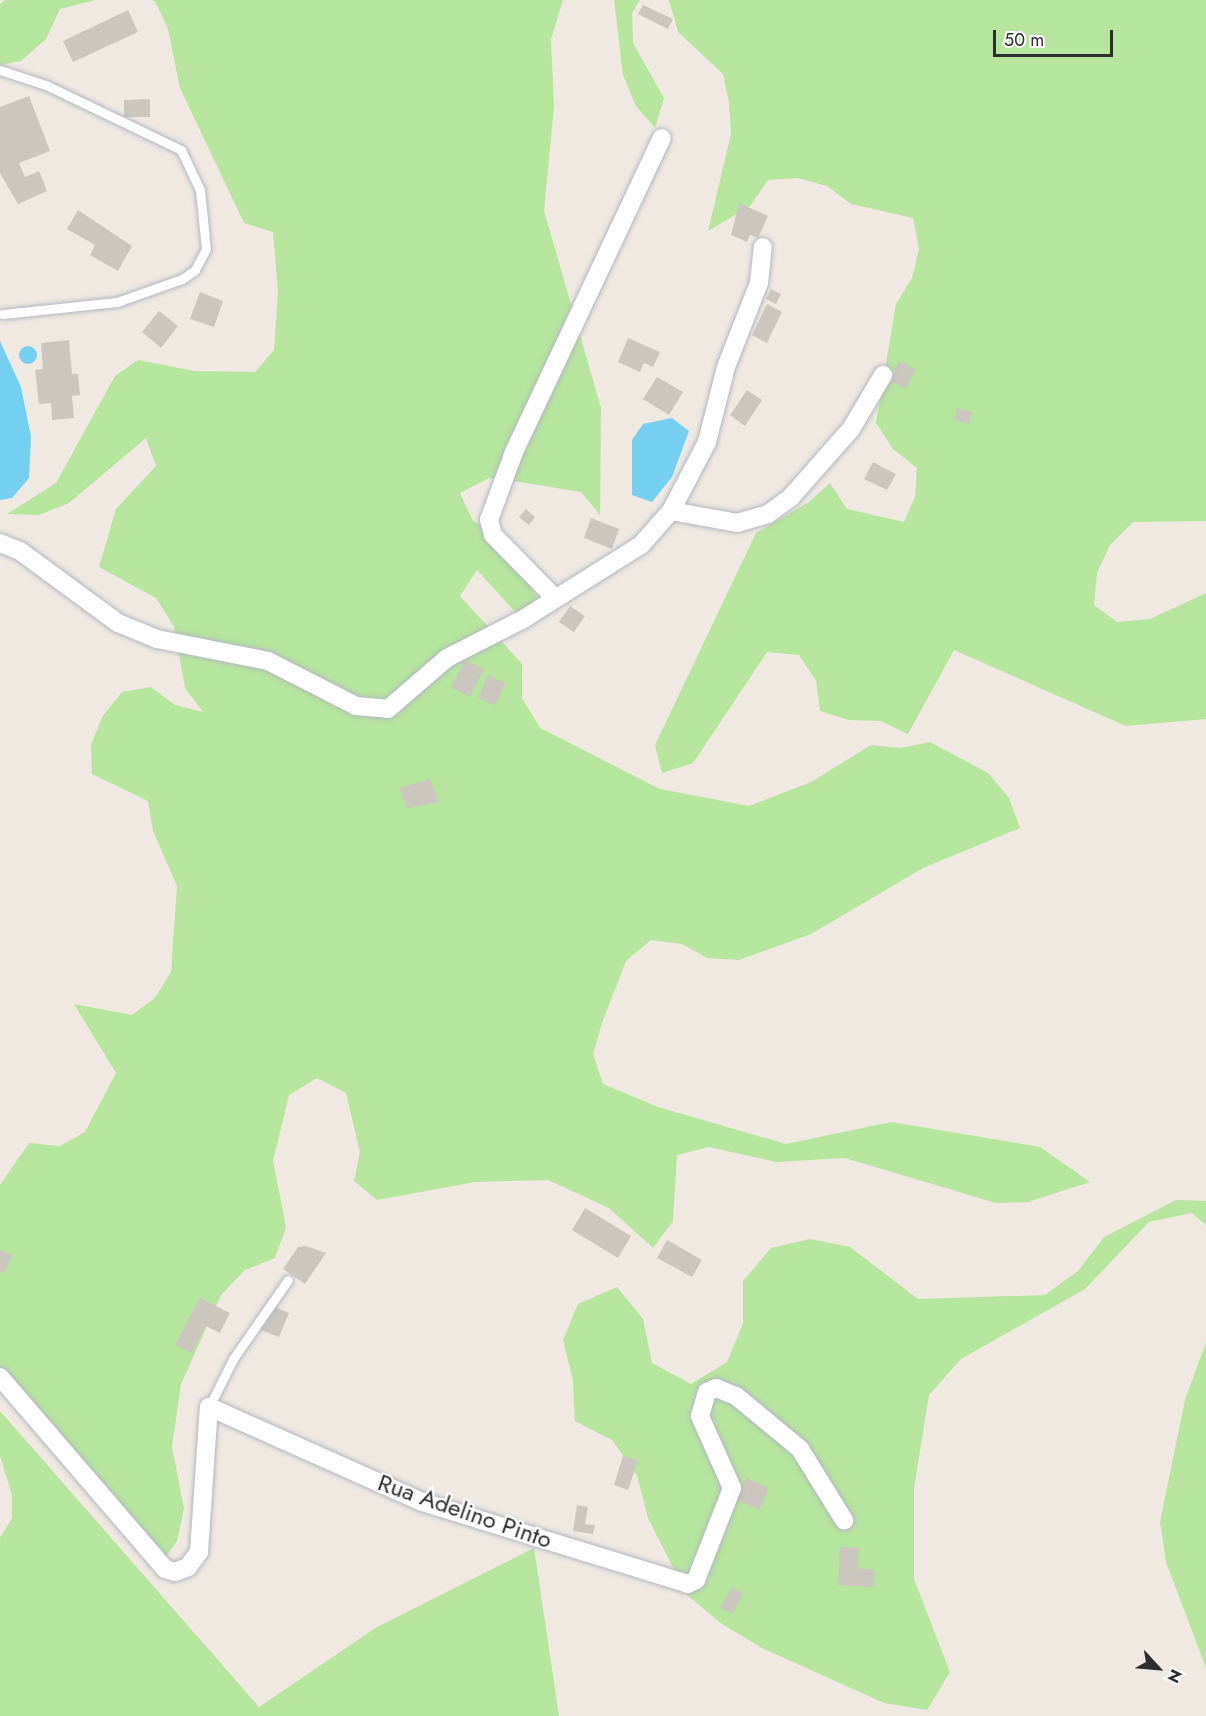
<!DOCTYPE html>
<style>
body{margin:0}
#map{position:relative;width:1206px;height:1716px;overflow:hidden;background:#efe9e1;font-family:Jost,sans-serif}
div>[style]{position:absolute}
.green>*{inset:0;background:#b6e59e}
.water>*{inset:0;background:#75cff0}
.round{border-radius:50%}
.building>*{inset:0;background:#cbc7bf}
.roads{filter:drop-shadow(0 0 2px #b4b7c1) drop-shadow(0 0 2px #b4b7c1)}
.service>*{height:9px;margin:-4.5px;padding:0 4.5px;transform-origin:4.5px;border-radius:4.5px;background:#fff}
.minor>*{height:18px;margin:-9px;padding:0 9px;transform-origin:9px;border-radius:9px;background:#fff}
span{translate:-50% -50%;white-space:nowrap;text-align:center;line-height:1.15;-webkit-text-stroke:4.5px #fff;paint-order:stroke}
.street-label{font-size:24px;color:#2e2e2e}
.north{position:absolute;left:1128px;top:1638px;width:60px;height:60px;-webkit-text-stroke:4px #fff;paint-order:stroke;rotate:116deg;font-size:16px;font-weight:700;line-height:24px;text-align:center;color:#2e2e2e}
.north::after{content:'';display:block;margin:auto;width:21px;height:27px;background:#2e2e2e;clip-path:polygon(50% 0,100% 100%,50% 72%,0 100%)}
.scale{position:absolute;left:993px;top:30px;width:120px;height:27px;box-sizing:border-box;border:3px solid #2e2e2e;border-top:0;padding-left:8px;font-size:18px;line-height:21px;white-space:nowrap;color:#2e2e2e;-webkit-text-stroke:4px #fff;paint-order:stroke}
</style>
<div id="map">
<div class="green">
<i style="clip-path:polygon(5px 0,95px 0,60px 9px,46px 39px,21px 61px,0 65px,0 4px)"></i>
<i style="clip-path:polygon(149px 0,563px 0,551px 39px,554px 106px,544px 211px,601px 408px,600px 515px,581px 492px,520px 482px,489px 478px,460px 493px,473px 521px,501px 532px,547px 616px,517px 614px,477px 570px,460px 596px,522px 664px,522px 698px,540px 728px,660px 789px,749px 806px,811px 782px,871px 745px,900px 748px,930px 742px,988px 773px,1009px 798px,1020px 828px,923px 868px,811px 934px,739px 960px,707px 958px,682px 944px,651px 940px,626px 961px,602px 1023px,593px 1054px,603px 1084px,658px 1107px,786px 1144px,891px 1122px,1040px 1147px,1090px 1182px,1028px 1202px,996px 1203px,845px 1158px,776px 1162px,709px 1147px,677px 1155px,673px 1221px,653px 1248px,609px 1208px,548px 1180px,475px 1182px,377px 1200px,354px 1181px,360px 1152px,346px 1093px,317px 1078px,289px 1095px,273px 1161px,286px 1227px,275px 1258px,245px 1270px,221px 1295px,181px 1384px,172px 1447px,184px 1509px,177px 1541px,163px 1561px,0 1367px,0 1185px,29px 1143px,60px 1146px,85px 1132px,116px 1073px,74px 1004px,132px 1015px,155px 998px,171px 972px,177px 886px,153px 831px,148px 801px,92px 774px,91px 745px,102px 717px,122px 692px,151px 687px,175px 705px,203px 712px,185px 688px,174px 627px,156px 598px,99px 567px,116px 509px,156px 466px,146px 438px,69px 503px,39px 515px,7px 514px,56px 483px,115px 376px,138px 360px,195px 371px,255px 372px,274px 350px,278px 291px,273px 232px,244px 223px,180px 88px,168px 29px,155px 1px)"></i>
<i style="clip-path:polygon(614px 0,640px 0,632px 13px,633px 43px,664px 98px,655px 128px,636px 106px,623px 75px)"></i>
<i style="clip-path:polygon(669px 0,1206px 0,1206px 521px,1133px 522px,1110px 545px,1097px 573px,1094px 605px,1117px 622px,1150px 619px,1206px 593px,1206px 719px,1126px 726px,954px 650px,908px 734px,881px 721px,849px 720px,820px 711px,816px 681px,799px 655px,767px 652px,693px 763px,662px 773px,655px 745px,756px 533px,809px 502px,830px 483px,847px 509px,904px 522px,915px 497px,917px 468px,893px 449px,876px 423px,896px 304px,912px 278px,919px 249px,913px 218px,851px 204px,827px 186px,798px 178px,768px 180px,750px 206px,708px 231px,731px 134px,729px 103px,723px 74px,678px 32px)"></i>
<i style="clip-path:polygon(1176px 1200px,1206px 1201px,1206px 1225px,1192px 1213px,1149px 1222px,1085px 1289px,961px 1359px,929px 1395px,914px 1488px,914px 1579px,950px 1672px,927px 1710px,884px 1703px,762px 1648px,722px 1624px,687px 1595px,648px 1518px,637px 1475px,612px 1440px,575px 1421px,573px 1381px,563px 1340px,578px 1304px,617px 1287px,643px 1319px,652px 1363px,691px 1384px,727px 1362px,743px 1323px,743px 1281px,771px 1248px,810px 1239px,850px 1247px,918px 1299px,1045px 1295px,1078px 1271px,1104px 1237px)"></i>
<i style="clip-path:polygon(1206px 1342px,1206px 1668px,1166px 1562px,1160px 1522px,1185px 1400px)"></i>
<i style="clip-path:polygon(0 1411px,259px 1707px,377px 1627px,534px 1548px,559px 1716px,0 1716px,0 1538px,12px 1518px,12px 1495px,0 1456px)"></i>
</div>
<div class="water">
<i style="clip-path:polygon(0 341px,21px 387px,31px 437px,29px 478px,12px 498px,0 500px)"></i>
<i class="round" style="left:19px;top:346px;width:18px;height:18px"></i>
<i style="clip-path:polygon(672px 418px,689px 431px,672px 477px,652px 502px,632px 495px,632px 440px,643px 424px)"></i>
</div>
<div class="building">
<i style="clip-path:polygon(643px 5px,673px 19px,668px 29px,638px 14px)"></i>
<i style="clip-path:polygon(128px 10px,138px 32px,73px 62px,63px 41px)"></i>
<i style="clip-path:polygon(29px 96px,50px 151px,19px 163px,25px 177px,39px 171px,47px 191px,18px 204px,0 173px,0 107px)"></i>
<i style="clip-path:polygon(150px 99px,150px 117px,124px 117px,124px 100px)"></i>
<i style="clip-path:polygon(739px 203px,768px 216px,758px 238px,750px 235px,747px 242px,731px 235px)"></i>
<i style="clip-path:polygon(78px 210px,132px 246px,118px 271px,90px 255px,95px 245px,67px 229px)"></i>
<i style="clip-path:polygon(771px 289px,781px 294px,776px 304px,766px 299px)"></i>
<i style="clip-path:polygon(200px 292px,223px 301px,214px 327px,190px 319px)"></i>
<i style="clip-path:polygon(767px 304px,782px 312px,767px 343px,752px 335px)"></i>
<i style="clip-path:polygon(159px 311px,178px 326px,161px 348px,142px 332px)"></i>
<i style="clip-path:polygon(628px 338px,660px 352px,653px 367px,644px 363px,640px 372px,618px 362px)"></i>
<i style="clip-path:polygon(69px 340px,72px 374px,78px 374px,80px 395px,72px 396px,74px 418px,52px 420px,51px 403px,39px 404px,35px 370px,43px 369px,41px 343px)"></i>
<i style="clip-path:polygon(899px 361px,916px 369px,906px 389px,890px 381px)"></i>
<i style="clip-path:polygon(657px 377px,683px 392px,669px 415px,643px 399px)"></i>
<i style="clip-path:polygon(747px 390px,762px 400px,745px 426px,730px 415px)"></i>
<i style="clip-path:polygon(957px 408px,972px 412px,969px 424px,954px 420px)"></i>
<i style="clip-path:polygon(873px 462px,896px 474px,887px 490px,864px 479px)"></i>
<i style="clip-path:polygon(526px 509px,535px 517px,529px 525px,519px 517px)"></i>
<i style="clip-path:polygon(591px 518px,619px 529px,612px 549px,584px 538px)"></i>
<i style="clip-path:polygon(570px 606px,585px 616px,574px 632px,559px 622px)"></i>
<i style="clip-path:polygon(465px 660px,484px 669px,470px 697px,451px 687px)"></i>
<i style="clip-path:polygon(488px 675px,505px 683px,495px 706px,478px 698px)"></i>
<i style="clip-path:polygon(430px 779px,439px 802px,407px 808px,399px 788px)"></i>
<i style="clip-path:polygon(585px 1208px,631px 1236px,618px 1258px,572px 1230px)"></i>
<i style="clip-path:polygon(667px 1240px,702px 1260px,692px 1277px,657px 1258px)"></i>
<i style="clip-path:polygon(306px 1246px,326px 1253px,305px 1284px,283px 1269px,298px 1247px)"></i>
<i style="clip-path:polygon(0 1250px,12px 1255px,4px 1273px,0 1272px)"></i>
<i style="clip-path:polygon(200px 1298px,230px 1313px,220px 1333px,206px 1326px,192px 1353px,175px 1345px)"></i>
<i style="clip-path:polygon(270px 1305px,289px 1313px,279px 1337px,260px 1330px)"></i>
<i style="clip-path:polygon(623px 1456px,638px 1460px,628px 1490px,614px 1485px)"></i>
<i style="clip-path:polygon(746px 1478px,769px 1488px,759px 1510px,737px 1500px)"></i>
<i style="clip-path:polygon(577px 1505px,588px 1507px,585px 1524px,595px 1525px,593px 1534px,573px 1531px)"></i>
<i style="clip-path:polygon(840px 1547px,859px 1548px,858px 1568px,875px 1570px,874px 1587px,838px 1585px)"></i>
<i style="clip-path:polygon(731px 1587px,743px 1593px,733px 1614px,720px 1608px)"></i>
</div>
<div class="roads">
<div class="service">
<i style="left:0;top:70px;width:48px;rotate:18.1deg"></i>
<i style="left:46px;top:85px;width:150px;rotate:25.7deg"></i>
<i style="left:181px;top:150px;width:44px;rotate:64.6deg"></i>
<i style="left:200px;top:190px;width:59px;rotate:84.2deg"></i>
<i style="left:206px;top:249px;width:24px;rotate:118deg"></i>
<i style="left:195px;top:270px;width:16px;rotate:145deg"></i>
<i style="left:182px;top:279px;width:69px;rotate:160.5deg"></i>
<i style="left:117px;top:302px;width:115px;rotate:174deg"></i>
<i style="left:209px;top:1407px;width:54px;rotate:-63.4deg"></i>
<i style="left:233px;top:1359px;width:96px;rotate:-55.2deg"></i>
</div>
<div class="minor">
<i style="left:671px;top:511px;width:67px;rotate:10.3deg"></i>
<i style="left:737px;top:523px;width:32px;rotate:-16deg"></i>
<i style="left:768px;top:514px;width:29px;rotate:-36deg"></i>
<i style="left:791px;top:497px;width:91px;rotate:-48.6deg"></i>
<i style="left:851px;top:429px;width:63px;rotate:-59.3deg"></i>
<i style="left:0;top:543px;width:22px;rotate:22deg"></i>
<i style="left:20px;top:551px;width:122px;rotate:36.3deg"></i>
<i style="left:118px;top:623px;width:42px;rotate:22.3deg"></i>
<i style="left:157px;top:639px;width:113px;rotate:11.2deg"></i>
<i style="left:268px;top:661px;width:99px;rotate:27.1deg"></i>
<i style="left:356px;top:706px;width:32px;rotate:5deg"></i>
<i style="left:388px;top:709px;width:78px;rotate:-40.8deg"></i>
<i style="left:447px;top:658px;width:88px;rotate:-27.1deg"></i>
<i style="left:525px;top:618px;width:137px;rotate:-32.2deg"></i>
<i style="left:641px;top:545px;width:45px;rotate:-48.6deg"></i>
<i style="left:671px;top:511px;width:78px;rotate:-62.4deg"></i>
<i style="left:707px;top:442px;width:77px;rotate:-75.8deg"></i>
<i style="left:726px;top:367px;width:90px;rotate:-68.6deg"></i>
<i style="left:759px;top:283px;width:36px;rotate:-84deg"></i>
<i style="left:554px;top:597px;width:87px;rotate:-134.5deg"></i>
<i style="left:493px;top:535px;width:16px;rotate:-105deg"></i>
<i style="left:489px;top:520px;width:72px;rotate:-69.8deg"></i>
<i style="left:514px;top:452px;width:347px;rotate:-64.8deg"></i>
<i style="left:0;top:1377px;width:253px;rotate:49.3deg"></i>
<i style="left:165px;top:1569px;width:10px;rotate:17deg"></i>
<i style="left:175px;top:1572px;width:14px;rotate:-21deg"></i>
<i style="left:188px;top:1567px;width:19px;rotate:-54deg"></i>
<i style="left:199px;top:1552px;width:145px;rotate:-86.1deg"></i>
<i style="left:209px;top:1407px;width:233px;rotate:24deg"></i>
<i style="left:422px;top:1502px;width:278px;rotate:17.1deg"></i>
<i style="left:688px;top:1584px;width:9px;rotate:-27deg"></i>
<i style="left:696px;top:1580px;width:99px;rotate:-68.6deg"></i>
<i style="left:732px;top:1488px;width:79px;rotate:-114deg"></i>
<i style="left:700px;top:1416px;width:25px;rotate:-74deg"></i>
<i style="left:707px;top:1392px;width:10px;rotate:-24deg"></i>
<i style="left:716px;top:1388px;width:22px;rotate:22deg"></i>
<i style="left:736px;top:1396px;width:83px;rotate:39.6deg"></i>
<i style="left:800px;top:1449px;width:84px;rotate:58.2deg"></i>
</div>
</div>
<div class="street-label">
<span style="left:465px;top:1511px;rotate:19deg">Rua Adelino Pinto</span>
</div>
<div class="north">N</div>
<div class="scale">50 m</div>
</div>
